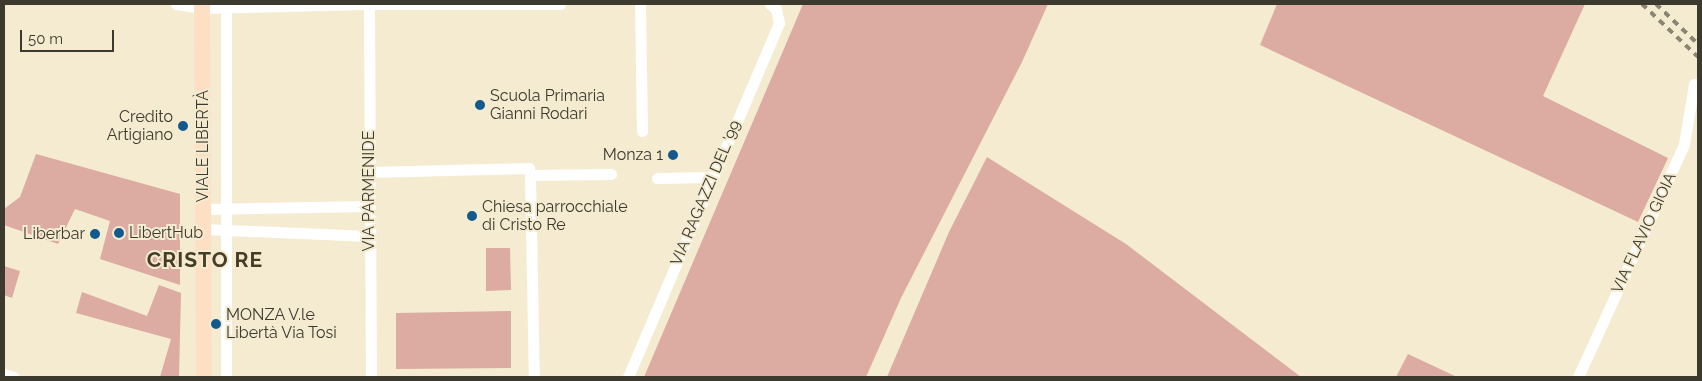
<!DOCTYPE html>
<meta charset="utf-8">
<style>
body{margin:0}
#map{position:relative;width:1702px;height:381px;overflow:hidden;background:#f4ebd0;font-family:Raleway,sans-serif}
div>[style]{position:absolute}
.green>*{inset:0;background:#dcaba2}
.minor>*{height:11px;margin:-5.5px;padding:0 5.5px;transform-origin:5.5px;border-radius:5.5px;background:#fff}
.secondary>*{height:16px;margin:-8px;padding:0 8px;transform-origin:8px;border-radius:8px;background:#fde0c4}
.rail>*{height:4px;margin-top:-2px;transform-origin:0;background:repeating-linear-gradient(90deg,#8b8674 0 6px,transparent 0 12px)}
.dots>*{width:14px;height:14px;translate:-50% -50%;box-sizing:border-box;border:2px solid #f4ebd0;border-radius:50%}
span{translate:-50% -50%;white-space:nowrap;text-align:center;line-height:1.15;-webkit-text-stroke:4px #f4ebd0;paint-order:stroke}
.poi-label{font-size:16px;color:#3c392e}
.left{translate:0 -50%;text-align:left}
.right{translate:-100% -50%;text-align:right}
.street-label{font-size:16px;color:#3c392e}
.district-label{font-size:21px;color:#453d27;font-weight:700;letter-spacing:1px}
.frame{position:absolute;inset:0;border:5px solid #3c392e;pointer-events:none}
.scale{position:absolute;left:20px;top:30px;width:94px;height:22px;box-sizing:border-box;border:2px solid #3c392e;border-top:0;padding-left:6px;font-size:15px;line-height:18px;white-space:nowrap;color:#3c392e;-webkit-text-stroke:4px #f4ebd0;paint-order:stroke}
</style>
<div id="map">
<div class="green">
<i style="clip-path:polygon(803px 4px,1048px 4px,1022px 62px,901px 298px,866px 377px,644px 377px)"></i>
<i style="clip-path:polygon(1277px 4px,1585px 4px,1543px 96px,1668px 158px,1638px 222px,1260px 45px)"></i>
<i style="clip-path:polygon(36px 154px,180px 194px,180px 285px,100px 259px,110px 221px,75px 209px,58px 244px,4px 225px,4px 209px,20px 197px)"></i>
<i style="clip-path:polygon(987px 157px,1126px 244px,1301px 377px,887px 377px,949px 232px)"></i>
<i style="clip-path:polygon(486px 248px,510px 248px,511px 290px,486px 291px)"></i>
<i style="clip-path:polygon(4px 266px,20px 271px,12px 298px,4px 295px)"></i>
<i style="clip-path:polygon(159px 285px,181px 293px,179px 377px,160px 377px,171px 339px,76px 313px,82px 292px,147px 316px)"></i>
<i style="clip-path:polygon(511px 311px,511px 368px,396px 369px,396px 313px)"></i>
<i style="clip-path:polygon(1408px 354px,1457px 377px,1396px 377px)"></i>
</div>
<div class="minor">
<i style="left:176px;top:4px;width:26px;rotate:9deg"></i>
<i style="left:202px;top:8px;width:161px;rotate:-1.4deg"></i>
<i style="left:369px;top:4px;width:373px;rotate:89.7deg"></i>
<i style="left:375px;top:4px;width:185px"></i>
<i style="left:640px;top:4px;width:127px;rotate:89.1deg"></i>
<i style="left:368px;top:172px;width:161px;rotate:-1.4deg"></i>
<i style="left:529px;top:168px;width:7px;rotate:82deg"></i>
<i style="left:530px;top:175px;width:81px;rotate:-0.7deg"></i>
<i style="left:530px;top:175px;width:202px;rotate:88.9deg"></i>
<i style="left:657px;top:178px;width:55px;rotate:-1deg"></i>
<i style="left:203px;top:209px;width:166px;rotate:-1deg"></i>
<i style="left:203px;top:229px;width:166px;rotate:2.4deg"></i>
<i style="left:4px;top:374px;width:10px;rotate:17deg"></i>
<i style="left:226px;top:377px;width:370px;rotate:-90deg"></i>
<i style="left:628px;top:377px;width:385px;rotate:-66.9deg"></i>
<i style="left:779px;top:23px;width:14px;rotate:-102deg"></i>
<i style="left:776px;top:9px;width:8px;rotate:-140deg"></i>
<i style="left:1578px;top:377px;width:256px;rotate:-65.5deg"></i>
<i style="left:1684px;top:144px;width:61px;rotate:-80.5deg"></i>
</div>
<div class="secondary">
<i style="left:202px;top:4px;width:373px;rotate:89.7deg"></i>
</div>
<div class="rail">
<i style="left:1642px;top:4px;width:77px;rotate:43.4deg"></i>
<i style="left:1656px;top:4px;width:58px;rotate:43.6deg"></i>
</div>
<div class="dots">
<i style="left:480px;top:105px;background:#125a8e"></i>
<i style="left:183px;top:126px;background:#125a8e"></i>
<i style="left:673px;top:155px;background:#125a8e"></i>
<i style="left:472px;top:216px;background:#125a8e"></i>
<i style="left:119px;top:233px;background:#125a8e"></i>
<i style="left:95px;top:234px;background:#125a8e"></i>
<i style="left:216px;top:324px;background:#125a8e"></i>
</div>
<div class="poi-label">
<span class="left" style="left:490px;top:105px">Scuola Primaria<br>Gianni Rodari</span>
<span class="right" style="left:173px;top:126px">Credito<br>Artigiano</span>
<span class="right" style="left:663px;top:155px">Monza 1</span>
<span class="left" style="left:482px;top:216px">Chiesa parrocchiale<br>di Cristo Re</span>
<span class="left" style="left:129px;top:233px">LibertHub</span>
<span class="right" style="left:85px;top:234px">Liberbar</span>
<span class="left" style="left:226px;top:324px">MONZA V.le<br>Libertà Via Tosi</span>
</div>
<div class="street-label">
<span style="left:203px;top:146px;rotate:-90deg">VIALE LIBERTÀ</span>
<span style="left:369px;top:191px;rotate:-90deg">VIA PARMENIDE</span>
<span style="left:706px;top:193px;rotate:-67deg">VIA RAGAZZI DEL '99</span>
<span style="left:1644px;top:233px;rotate:-65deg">VIA FLAVIO GIOIA</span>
</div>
<div class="district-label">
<span style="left:205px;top:260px">CRISTO RE</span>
</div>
<div class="frame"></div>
<div class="scale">50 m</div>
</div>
